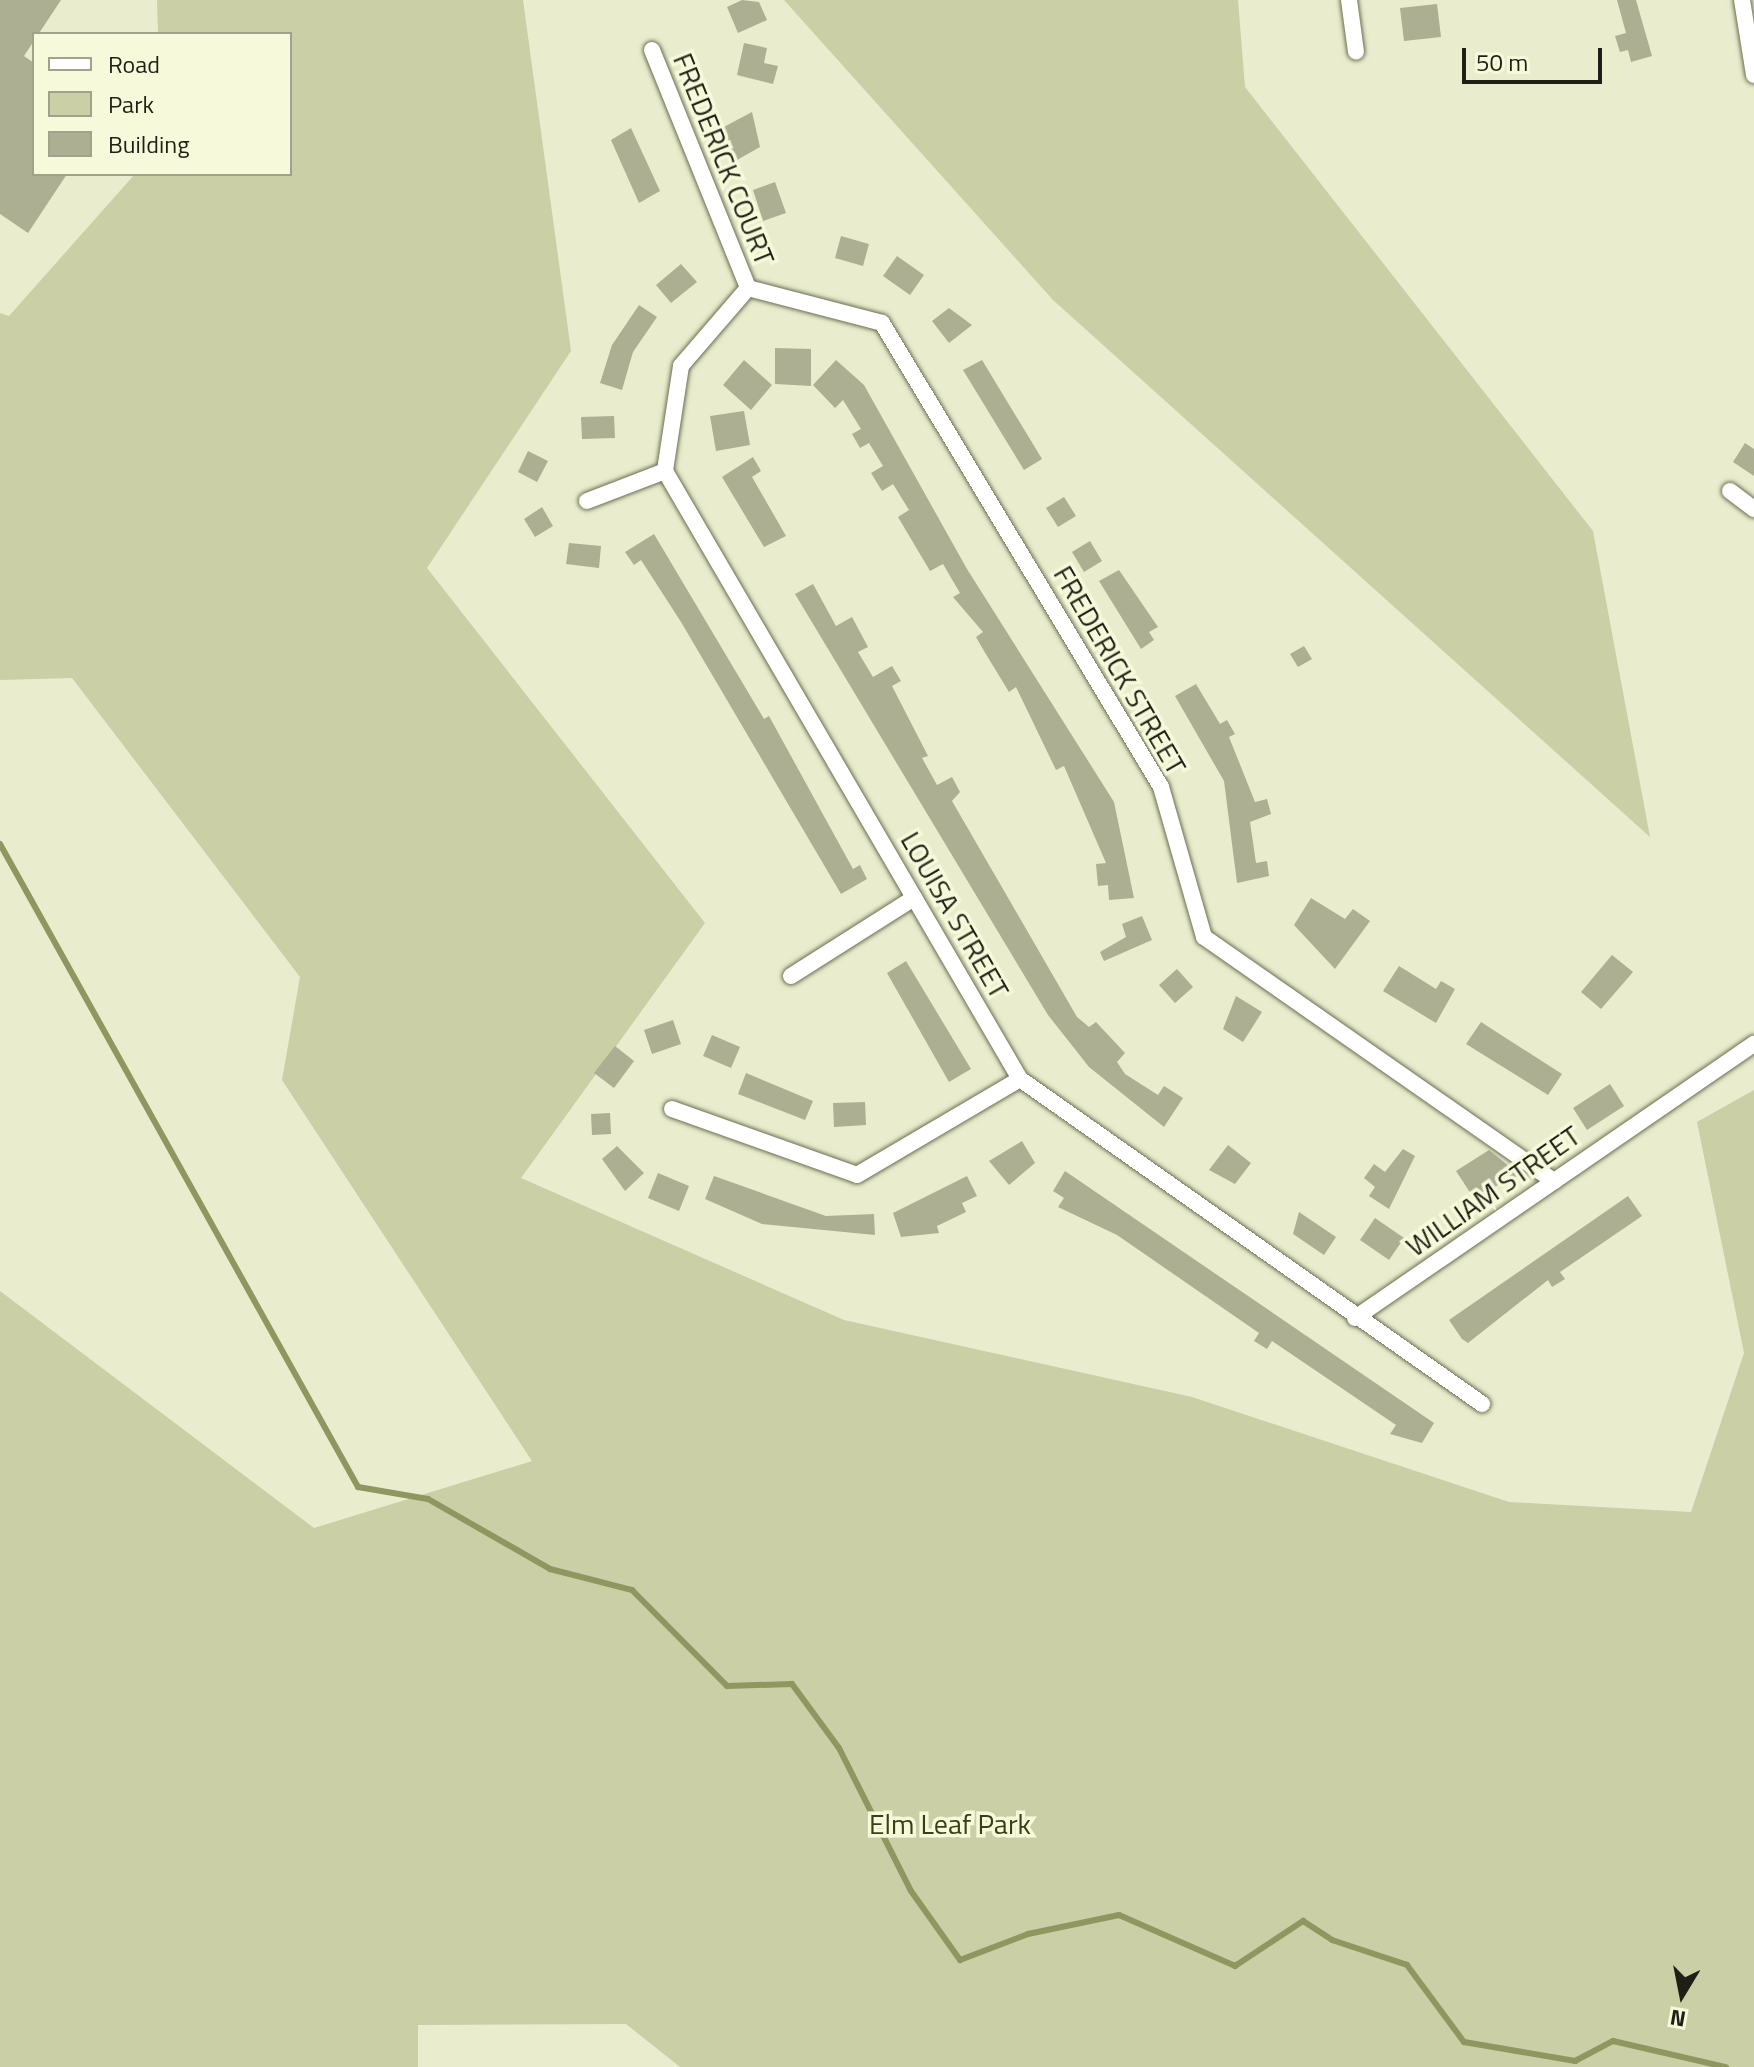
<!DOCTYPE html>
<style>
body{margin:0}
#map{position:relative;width:1754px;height:2067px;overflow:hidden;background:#e9edcd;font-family:"Titillium Web",sans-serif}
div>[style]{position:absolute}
.green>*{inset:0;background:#cacfa6}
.stream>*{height:6px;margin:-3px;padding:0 3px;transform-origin:3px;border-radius:3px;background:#909660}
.building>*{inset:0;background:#acaf91}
.roads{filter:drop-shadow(0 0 2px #6b6e52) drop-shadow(0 0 2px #6b6e52)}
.street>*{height:16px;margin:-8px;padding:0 8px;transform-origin:8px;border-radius:8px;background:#fff}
span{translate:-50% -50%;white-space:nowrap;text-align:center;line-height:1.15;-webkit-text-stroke:7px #f6fada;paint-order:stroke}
.street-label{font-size:28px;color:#1f2015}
.park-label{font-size:28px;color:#3c3f15}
.legend{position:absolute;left:32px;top:32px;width:260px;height:144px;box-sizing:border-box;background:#f6fada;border:2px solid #a0a38b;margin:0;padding:10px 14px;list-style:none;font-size:24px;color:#1f2015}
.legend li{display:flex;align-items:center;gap:16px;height:40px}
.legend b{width:40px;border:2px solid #a0a38b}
.north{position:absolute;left:1642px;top:1955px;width:80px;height:80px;-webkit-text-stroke:6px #f6fada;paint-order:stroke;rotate:190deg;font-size:22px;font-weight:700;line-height:32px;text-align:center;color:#1f2015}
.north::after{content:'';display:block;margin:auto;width:28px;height:36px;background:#1f2015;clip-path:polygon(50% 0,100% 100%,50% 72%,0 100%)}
.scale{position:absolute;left:1462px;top:48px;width:140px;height:36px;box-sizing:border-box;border:4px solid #1f2015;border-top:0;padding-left:10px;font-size:24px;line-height:28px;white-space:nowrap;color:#1f2015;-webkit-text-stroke:6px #f6fada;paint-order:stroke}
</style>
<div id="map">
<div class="green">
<i style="clip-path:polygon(157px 0,523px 0,571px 351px,427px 568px,705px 923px,521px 1178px,844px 1320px,1192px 1397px,1509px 1502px,1691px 1512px,1744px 1353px,1697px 1122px,1754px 1090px,1754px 2067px,680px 2067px,626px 2024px,418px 2025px,418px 2067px,0 2067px,0 1291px,314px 1528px,532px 1461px,282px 1080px,300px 977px,72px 678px,0 680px,0 313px,9px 316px,135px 174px,290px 174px,290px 34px,158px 34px)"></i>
<i style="clip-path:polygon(784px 0,1238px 0,1245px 87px,1593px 531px,1650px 837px,1053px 300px)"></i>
</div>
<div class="stream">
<i style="left:0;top:844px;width:736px;rotate:60.89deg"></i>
<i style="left:358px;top:1487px;width:71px;rotate:9.7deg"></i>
<i style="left:428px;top:1499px;width:141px;rotate:29.8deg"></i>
<i style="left:550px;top:1569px;width:85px;rotate:14.4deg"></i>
<i style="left:632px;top:1590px;width:135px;rotate:45.3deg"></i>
<i style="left:727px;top:1686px;width:65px;rotate:-1.8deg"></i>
<i style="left:792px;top:1684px;width:79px;rotate:53.7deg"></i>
<i style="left:839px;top:1748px;width:160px;rotate:63.3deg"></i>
<i style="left:911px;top:1891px;width:85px;rotate:54.6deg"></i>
<i style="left:960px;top:1960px;width:73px;rotate:-20.9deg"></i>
<i style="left:1028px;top:1934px;width:93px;rotate:-11.8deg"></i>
<i style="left:1119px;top:1915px;width:127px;rotate:23.7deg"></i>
<i style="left:1235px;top:1966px;width:82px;rotate:-33.5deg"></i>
<i style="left:1303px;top:1921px;width:35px;rotate:33deg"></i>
<i style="left:1332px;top:1940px;width:79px;rotate:18.4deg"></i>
<i style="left:1407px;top:1965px;width:96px;rotate:53.5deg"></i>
<i style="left:1464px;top:2042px;width:113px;rotate:9.7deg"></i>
<i style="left:1575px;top:2061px;width:43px;rotate:-27.8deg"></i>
<i style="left:1613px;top:2041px;width:116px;rotate:13deg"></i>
</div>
<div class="building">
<i style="clip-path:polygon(0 0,61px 0,24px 56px,34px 63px,34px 174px,67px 174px,28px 233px,0 214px)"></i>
<i style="clip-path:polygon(742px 0,759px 2px,767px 20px,738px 33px,727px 7px)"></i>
<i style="clip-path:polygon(1617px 0,1636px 0,1652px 56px,1631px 62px,1628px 50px,1620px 52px,1615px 36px,1626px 33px)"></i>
<i style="clip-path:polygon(1437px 4px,1441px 37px,1404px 41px,1400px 8px)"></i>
<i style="clip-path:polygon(744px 43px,767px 48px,764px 63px,778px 66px,773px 84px,737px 75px)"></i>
<i style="clip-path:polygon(752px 112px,760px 147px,737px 160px,720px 129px)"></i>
<i style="clip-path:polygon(631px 128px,660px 191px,639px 203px,611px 140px)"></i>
<i style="clip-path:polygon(775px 182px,786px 213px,763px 221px,753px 190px)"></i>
<i style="clip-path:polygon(841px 236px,869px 244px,863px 266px,835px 258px)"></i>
<i style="clip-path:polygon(897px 256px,924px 275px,910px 295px,883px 276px)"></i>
<i style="clip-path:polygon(681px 264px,697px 282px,671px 303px,656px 285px)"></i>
<i style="clip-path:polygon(639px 305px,657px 317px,633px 352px,622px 390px,600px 383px,612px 345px)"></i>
<i style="clip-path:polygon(949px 308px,972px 325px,949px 343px,932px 321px)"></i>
<i style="clip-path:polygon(775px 348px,811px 349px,811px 386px,775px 384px)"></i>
<i style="clip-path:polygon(744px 360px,772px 385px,751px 410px,723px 385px)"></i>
<i style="clip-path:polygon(836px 360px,864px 385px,967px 569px,1114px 802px,1134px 898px,1109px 900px,1108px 885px,1098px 886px,1096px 864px,1106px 863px,1064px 766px,1056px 770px,1016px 687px,1009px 692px,984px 651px,976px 637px,983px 632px,953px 597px,960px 593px,943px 564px,930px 571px,898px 517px,909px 510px,893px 484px,882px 491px,871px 473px,883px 466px,869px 443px,860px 448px,852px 434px,861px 429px,843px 400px,835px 408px,813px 385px)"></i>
<i style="clip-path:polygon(982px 360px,1042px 459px,1024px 470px,963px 370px)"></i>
<i style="clip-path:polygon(744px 411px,750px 445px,716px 451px,710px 416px)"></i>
<i style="clip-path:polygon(614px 416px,615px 438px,582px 439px,581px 417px)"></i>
<i style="clip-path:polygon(1745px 443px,1754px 449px,1754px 476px,1733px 462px)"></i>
<i style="clip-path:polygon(528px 451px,548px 461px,537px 482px,518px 472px)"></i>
<i style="clip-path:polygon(753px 457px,761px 471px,752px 477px,786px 536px,764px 547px,722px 477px)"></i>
<i style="clip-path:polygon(1064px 497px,1076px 516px,1058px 527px,1046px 508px)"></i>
<i style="clip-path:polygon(542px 507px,553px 526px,535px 537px,524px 519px)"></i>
<i style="clip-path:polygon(654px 534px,764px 719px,769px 716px,853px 869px,860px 865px,867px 879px,841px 894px,681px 622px,641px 560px,634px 565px,625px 552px)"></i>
<i style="clip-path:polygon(1090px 541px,1102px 561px,1084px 572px,1072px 552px)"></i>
<i style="clip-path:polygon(569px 543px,601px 546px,599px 568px,566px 564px)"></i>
<i style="clip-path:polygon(1119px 570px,1158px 627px,1149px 632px,1154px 640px,1141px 649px,1099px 581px)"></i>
<i style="clip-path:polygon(813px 584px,836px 626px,852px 617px,868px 647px,858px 652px,873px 677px,892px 666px,901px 681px,892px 686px,928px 756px,922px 758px,937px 785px,952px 777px,960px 792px,952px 801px,1077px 1017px,1089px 1027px,1096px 1022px,1125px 1053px,1117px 1062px,1125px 1074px,1158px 1095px,1164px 1086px,1183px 1098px,1164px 1127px,1089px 1067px,1048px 1015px,795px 594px)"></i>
<i style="clip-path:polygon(1304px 646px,1312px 659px,1298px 667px,1290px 654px)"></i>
<i style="clip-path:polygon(1196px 684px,1220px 724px,1227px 720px,1235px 734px,1229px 737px,1255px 802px,1267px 799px,1271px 814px,1250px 822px,1256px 863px,1267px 861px,1269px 876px,1237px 883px,1224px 781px,1175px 696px)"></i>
<i style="clip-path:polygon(1311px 898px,1345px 919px,1353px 909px,1370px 921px,1335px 969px,1294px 925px)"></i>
<i style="clip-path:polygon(1142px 916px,1152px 940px,1104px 961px,1100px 952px,1126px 937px,1122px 924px)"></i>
<i style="clip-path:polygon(1612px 955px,1633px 972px,1601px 1009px,1581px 992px)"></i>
<i style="clip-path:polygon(906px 961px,971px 1069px,949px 1082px,887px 973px)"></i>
<i style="clip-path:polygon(1399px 966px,1436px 989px,1441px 981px,1455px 989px,1436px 1023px,1383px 991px)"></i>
<i style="clip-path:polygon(1177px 969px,1193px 987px,1175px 1003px,1159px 985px)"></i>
<i style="clip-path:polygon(1236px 996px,1262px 1012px,1243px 1042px,1223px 1029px)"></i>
<i style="clip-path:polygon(673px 1020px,681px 1044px,652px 1054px,644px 1030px)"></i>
<i style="clip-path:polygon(1481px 1022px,1562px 1074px,1548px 1095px,1466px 1044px)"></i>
<i style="clip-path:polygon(712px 1035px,740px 1047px,731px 1068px,703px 1056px)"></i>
<i style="clip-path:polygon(615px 1046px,634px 1061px,614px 1088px,594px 1073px)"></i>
<i style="clip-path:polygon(746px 1073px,813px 1101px,805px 1120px,738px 1094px)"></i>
<i style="clip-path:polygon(1610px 1084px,1624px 1106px,1587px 1130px,1573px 1108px)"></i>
<i style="clip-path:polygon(865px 1102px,866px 1125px,834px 1127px,833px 1103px)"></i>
<i style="clip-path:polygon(610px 1113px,611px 1134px,592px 1135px,591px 1114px)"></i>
<i style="clip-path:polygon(1022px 1141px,1035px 1163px,1009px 1185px,989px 1161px)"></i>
<i style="clip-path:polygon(1228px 1145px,1251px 1163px,1235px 1184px,1209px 1170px)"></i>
<i style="clip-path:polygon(617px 1146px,644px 1173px,625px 1191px,602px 1159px)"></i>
<i style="clip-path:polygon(1403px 1149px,1415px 1156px,1389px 1209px,1369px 1196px,1375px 1187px,1364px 1178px,1374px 1164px,1385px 1172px)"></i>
<i style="clip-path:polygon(1489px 1150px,1520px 1175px,1473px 1197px,1456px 1171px)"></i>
<i style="clip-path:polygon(1065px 1171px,1434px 1423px,1422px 1443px,1390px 1434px,1396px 1425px,1272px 1341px,1267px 1349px,1254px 1341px,1259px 1333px,1117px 1235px,1058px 1207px,1064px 1198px,1053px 1191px)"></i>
<i style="clip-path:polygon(658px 1173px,689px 1186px,679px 1211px,648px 1198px)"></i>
<i style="clip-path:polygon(714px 1176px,826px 1216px,874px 1214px,875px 1235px,762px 1224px,705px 1199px)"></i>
<i style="clip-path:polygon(967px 1176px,977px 1196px,962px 1203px,966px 1212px,937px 1226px,939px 1233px,901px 1237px,893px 1213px)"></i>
<i style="clip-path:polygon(1628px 1196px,1642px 1216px,1560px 1272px,1565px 1279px,1552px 1287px,1548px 1280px,1468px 1343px,1462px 1339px,1449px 1320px)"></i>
<i style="clip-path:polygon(1299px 1212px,1336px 1237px,1324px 1255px,1293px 1234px)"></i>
<i style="clip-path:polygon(1375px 1218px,1404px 1238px,1389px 1260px,1360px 1240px)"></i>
</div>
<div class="roads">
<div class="street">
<i style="left:1349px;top:0;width:52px;rotate:82.3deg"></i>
<i style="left:1742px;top:0;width:76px;rotate:80.9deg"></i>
<i style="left:652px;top:50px;width:257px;rotate:68deg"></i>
<i style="left:748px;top:288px;width:103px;rotate:130.7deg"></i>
<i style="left:681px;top:366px;width:106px;rotate:98.7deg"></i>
<i style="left:665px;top:471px;width:704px;rotate:59.72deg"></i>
<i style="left:1020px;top:1079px;width:565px;rotate:35.12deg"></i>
<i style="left:748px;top:288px;width:138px;rotate:14.6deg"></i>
<i style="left:882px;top:323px;width:541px;rotate:58.98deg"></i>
<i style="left:1161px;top:787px;width:156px;rotate:74deg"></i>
<i style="left:1204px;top:937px;width:427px;rotate:34.9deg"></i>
<i style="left:1730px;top:491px;width:30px;rotate:37deg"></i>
<i style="left:587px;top:501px;width:84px;rotate:-21deg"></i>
<i style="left:791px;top:976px;width:146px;rotate:-32.4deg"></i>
<i style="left:672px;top:1109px;width:196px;rotate:19.6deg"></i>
<i style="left:857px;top:1175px;width:189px;rotate:-30.5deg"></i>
<i style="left:1355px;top:1318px;width:484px;rotate:-34.5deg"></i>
</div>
</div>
<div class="street-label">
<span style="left:724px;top:159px;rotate:68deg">FREDERICK COURT</span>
<span style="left:1120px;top:670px;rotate:60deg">FREDERICK STREET</span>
<span style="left:955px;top:915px;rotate:60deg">LOUISA STREET</span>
<span style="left:1493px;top:1191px;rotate:-35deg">WILLIAM STREET</span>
</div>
<div class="park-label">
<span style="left:950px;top:1824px">Elm Leaf Park</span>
</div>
<ul class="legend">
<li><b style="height:10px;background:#fff"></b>Road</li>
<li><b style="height:22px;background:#cacfa6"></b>Park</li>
<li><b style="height:22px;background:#acaf91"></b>Building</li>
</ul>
<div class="north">N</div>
<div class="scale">50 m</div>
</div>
